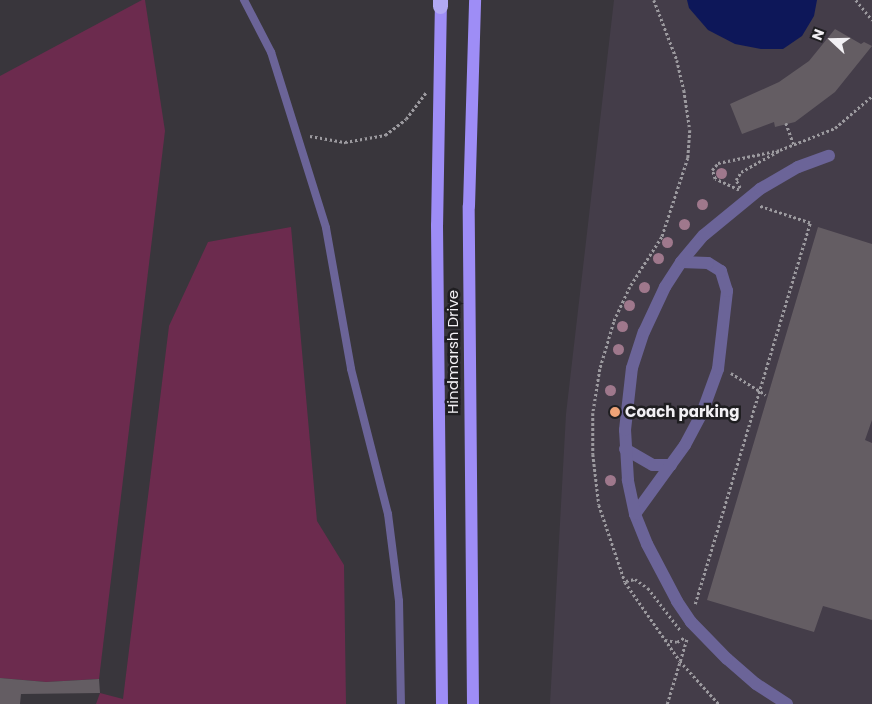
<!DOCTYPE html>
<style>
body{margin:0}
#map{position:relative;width:872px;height:704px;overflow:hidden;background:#39363c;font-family:Poppins,sans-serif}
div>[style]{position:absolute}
.built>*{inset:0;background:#443d49}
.green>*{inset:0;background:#6c2b4e}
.water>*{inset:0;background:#0d1759}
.building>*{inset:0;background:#645d63}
.path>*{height:2.5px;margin-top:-1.25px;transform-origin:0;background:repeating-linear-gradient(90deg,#9c9a9f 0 2.5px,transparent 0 5px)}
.service>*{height:8px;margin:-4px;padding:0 4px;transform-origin:4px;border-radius:4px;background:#6b6498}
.minor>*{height:12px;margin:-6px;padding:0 6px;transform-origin:6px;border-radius:6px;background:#6b6498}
.primary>*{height:12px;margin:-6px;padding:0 6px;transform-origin:6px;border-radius:6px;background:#9e8df6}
.motorway>*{height:15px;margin:-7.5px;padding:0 7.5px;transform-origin:7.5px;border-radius:7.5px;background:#b2a9f3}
.trees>*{width:11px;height:11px;margin:-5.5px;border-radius:50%;background:#9f788c}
.dots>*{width:14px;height:14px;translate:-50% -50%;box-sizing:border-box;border:2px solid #1f1e21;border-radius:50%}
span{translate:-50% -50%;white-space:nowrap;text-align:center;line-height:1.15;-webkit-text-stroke:5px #1f1e21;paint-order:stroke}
.street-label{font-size:15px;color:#f2f0f4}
.poi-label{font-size:15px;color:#f2f0f4;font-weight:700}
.left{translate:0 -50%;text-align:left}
.north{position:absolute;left:807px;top:15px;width:50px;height:50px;-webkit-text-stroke:4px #1f1e21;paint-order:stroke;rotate:291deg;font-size:14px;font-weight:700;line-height:20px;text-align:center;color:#f2f0f4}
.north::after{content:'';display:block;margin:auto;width:18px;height:22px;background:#f2f0f4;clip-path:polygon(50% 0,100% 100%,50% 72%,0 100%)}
</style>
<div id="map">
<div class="built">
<i style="clip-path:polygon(614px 0,872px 0,872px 704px,550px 704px,566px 414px)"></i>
</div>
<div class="green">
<i style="clip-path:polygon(142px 0,145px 0,165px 131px,99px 679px,46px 682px,0 678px,0 76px)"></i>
<i style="clip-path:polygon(291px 227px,317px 521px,344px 565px,346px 704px,96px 704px,100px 693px,123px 699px,169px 326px,208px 242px)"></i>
</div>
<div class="water">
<i style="clip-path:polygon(687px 0,817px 0,814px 16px,802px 36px,783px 49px,761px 49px,735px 44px,708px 30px,689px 8px)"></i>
</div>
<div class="building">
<i style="clip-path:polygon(835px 29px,861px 44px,864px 42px,872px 46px,835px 92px,795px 122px,775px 127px,774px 122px,742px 134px,730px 104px,779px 82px,809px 61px)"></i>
<i style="clip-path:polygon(818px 227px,872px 244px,872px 420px,865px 440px,872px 443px,872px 620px,823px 606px,814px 632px,707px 600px)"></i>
<i style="clip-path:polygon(0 678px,46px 682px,99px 679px,100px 693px,21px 694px,20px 704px,0 704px)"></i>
</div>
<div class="path">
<i style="left:654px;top:0;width:64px;rotate:69deg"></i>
<i style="left:677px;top:60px;width:31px;rotate:77deg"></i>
<i style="left:684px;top:90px;width:40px;rotate:81.5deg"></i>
<i style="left:690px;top:130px;width:28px;rotate:94deg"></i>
<i style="left:688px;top:158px;width:83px;rotate:108.2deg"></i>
<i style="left:662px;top:237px;width:59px;rotate:122.6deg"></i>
<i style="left:630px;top:287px;width:38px;rotate:115deg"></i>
<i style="left:614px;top:322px;width:49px;rotate:106.6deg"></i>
<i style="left:600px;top:369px;width:45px;rotate:99deg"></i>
<i style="left:593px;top:413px;width:41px;rotate:90deg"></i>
<i style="left:593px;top:454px;width:51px;rotate:83.3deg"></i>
<i style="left:599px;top:505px;width:81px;rotate:71.3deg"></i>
<i style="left:625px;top:582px;width:96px;rotate:55.2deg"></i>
<i style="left:680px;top:661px;width:58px;rotate:47.8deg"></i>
<i style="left:856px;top:0;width:26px;rotate:51deg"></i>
<i style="left:786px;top:123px;width:23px;rotate:70deg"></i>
<i style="left:310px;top:136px;width:36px;rotate:10deg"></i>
<i style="left:345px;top:142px;width:41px;rotate:-9.9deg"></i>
<i style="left:385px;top:135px;width:26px;rotate:-37deg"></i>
<i style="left:406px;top:119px;width:34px;rotate:-53deg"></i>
<i style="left:740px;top:188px;width:9px;rotate:-117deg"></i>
<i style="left:736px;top:180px;width:9px;rotate:-58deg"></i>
<i style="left:741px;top:172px;width:45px;rotate:-29.4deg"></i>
<i style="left:780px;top:150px;width:59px;rotate:-21.8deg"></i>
<i style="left:835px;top:128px;width:49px;rotate:-40.9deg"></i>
<i style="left:739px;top:190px;width:26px;rotate:-155deg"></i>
<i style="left:715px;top:179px;width:9px;rotate:-108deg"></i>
<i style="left:712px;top:170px;width:9px;rotate:-49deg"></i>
<i style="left:718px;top:163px;width:63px;rotate:-11.8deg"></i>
<i style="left:731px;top:373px;width:41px;rotate:32.2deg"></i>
<i style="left:626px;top:581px;width:9px;rotate:-13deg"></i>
<i style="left:635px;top:579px;width:16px;rotate:35deg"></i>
<i style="left:648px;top:588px;width:54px;rotate:52.5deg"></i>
<i style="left:695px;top:604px;width:398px;rotate:-73.2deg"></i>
<i style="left:810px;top:223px;width:54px;rotate:-161.6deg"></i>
<i style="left:665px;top:640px;width:12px;rotate:9deg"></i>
<i style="left:677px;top:642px;width:9px;rotate:-32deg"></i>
<i style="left:667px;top:704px;width:69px;rotate:-73.1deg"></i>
</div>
<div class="service">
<i style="left:244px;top:0;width:59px;rotate:62.6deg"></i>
<i style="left:271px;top:52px;width:184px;rotate:72.6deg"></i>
<i style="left:326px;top:228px;width:143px;rotate:79.9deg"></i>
<i style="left:351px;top:369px;width:150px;rotate:75.7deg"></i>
<i style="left:388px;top:514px;width:88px;rotate:82.8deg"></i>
<i style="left:399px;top:601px;width:103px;rotate:88.9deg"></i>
</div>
<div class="minor">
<i style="left:625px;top:449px;width:32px;rotate:30deg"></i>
<i style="left:653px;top:465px;width:18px"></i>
<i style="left:635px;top:514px;width:85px;rotate:-54.1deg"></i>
<i style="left:685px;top:445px;width:36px;rotate:-62deg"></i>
<i style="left:702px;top:413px;width:47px;rotate:-70deg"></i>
<i style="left:718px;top:369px;width:79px;rotate:-83.4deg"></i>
<i style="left:727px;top:291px;width:21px;rotate:-107deg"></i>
<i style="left:721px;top:271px;width:15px;rotate:-148deg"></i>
<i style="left:708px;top:263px;width:27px;rotate:-178deg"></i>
<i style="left:787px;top:704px;width:37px;rotate:-147deg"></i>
<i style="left:756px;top:684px;width:38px;rotate:-139deg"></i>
<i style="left:727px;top:659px;width:52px;rotate:-134.2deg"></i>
<i style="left:691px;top:622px;width:25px;rotate:-124deg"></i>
<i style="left:677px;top:601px;width:64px;rotate:-117.8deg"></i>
<i style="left:647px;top:544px;width:32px;rotate:-112deg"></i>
<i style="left:635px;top:514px;width:35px;rotate:-102deg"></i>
<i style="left:628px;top:480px;width:50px;rotate:-93.4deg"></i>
<i style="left:625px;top:430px;width:62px;rotate:-83.6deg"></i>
<i style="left:632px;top:368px;width:38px;rotate:-72deg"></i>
<i style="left:644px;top:332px;width:50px;rotate:-65deg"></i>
<i style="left:665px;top:287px;width:30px;rotate:-57deg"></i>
<i style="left:681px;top:262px;width:35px;rotate:-50deg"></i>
<i style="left:704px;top:235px;width:72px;rotate:-39.4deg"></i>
<i style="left:760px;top:189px;width:44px;rotate:-30.1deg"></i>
<i style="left:798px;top:167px;width:33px;rotate:-20deg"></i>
</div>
<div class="primary">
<i style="left:441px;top:0;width:225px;rotate:91deg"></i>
<i style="left:437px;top:225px;width:479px;rotate:89.4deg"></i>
<i style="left:473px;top:704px;width:498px;rotate:-90.5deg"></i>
<i style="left:469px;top:206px;width:206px;rotate:-88.3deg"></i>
</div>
<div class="motorway">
<i style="left:440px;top:0;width:6px;rotate:90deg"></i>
</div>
<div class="trees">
<i style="left:721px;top:173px"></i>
<i style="left:702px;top:204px"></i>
<i style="left:684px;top:224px"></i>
<i style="left:667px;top:242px"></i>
<i style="left:658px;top:258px"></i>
<i style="left:644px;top:287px"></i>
<i style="left:629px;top:305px"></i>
<i style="left:622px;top:326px"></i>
<i style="left:618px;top:349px"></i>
<i style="left:610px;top:390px"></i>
<i style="left:610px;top:480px"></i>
</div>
<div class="dots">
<i style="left:615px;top:412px;background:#efa377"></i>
</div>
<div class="street-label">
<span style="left:453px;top:352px;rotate:-90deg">Hindmarsh Drive</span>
</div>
<div class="poi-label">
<span class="left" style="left:625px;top:412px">Coach parking</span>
</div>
<div class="north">N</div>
</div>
